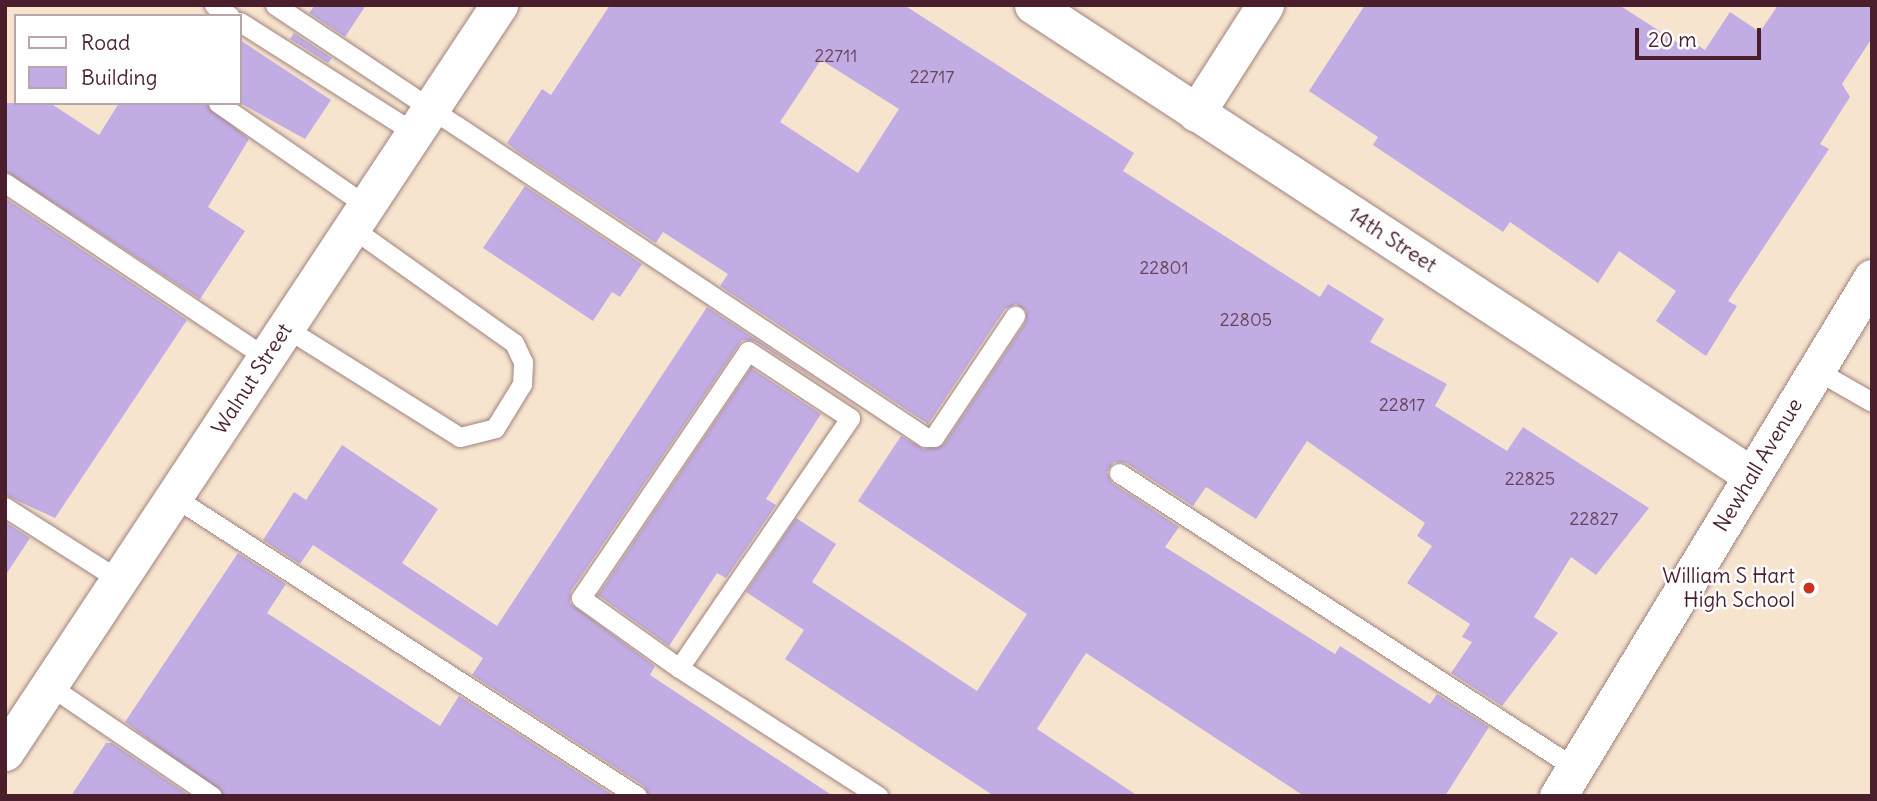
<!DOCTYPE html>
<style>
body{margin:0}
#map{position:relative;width:1877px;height:801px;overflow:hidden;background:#f7e4cf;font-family:Delius,sans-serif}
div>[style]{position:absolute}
.building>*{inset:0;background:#c1ade4}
.roads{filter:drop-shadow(0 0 2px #a0827d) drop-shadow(0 0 2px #a0827d)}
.service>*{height:19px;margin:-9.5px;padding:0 9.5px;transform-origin:9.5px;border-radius:9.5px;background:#fff}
.minor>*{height:37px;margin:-18.5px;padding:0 18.5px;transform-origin:18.5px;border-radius:18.5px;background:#fff}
.dots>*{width:19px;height:19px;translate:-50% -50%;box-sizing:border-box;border:4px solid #fff;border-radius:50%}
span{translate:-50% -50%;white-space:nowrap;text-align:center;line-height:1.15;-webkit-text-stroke:5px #fff;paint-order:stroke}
.number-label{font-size:18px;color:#684259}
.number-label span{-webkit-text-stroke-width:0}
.street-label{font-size:21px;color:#4a1f2b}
.poi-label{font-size:21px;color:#4a1f2b}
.right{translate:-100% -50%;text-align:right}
.frame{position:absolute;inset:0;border:7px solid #4a1f2b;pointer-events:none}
.legend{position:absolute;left:14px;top:14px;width:228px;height:91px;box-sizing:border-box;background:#fff;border:2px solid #b7a5aa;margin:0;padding:9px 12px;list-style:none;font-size:21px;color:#4a1f2b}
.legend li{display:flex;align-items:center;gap:14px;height:35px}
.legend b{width:35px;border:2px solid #b7a5aa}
.scale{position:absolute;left:1635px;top:28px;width:126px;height:32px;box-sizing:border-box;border:4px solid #4a1f2b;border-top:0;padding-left:9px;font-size:21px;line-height:24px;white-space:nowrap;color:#4a1f2b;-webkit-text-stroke:5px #fff;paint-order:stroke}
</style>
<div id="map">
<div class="building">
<i style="clip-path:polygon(315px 5px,366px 5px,345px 37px,309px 13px)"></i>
<i style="clip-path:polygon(evenodd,610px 5px,904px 5px,1134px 153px,1123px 171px,1320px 297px,1328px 284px,1384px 319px,1370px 342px,1447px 384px,1435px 406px,1507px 451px,1523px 427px,1649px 508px,1596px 575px,1571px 557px,1534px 617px,1558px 633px,1502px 706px,1451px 673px,1472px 642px,1462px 637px,1470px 624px,1407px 583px,1432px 546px,1417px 536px,1425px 523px,1307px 441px,1256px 519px,1206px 487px,1193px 506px,1126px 463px,1114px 462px,1107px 472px,1112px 483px,1179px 527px,1165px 547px,1335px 654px,1340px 646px,1430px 704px,1437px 694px,1489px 727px,1445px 796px,1304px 796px,1086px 653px,1037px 729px,1138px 796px,994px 796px,785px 659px,804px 630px,746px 592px,796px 518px,836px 544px,812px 582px,977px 691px,1027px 614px,858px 501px,901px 436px,924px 449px,944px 444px,1025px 323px,1026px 311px,1016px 304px,1005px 309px,928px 424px,720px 286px,728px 274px,663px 232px,656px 243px,518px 152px,507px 143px,542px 89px,551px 95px,610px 5px,821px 60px,899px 109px,858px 173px,780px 122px,821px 60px)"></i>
<i style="clip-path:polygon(1365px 5px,1619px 5px,1686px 48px,1691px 41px,1705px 50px,1730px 12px,1760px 32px,1778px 5px,1872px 5px,1872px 38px,1842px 84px,1850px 97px,1820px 144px,1829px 149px,1728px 301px,1737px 306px,1706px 356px,1656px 321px,1676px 291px,1619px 251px,1598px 283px,1510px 222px,1503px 232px,1373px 145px,1378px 137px,1309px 91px)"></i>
<i style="clip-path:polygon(294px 33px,332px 58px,328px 63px,290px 39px)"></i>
<i style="clip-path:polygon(240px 40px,331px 100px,305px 139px,240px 103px)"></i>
<i style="clip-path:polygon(5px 103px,50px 103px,99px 135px,119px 103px,206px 103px,249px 139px,208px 207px,245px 231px,200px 299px,5px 171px)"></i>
<i style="clip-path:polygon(525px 186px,642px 264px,620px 297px,612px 292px,593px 321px,483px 248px)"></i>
<i style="clip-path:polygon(5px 198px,187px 320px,55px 518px,5px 495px)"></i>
<i style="clip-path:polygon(707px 307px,835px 392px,755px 341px,742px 340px,571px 591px,570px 603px,655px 666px,650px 675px,833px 796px,649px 796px,644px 786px,472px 675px,483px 658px,313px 545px,300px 564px,263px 540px,294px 492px,306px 500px,342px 445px,438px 509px,402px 563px,497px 626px)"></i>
<i style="clip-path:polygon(751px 368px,821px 414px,766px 499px,776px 505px,726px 578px,717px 573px,669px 646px,598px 595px)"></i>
<i style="clip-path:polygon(5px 522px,30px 538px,5px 576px)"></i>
<i style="clip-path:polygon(238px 553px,286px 584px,267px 613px,440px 726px,459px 696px,614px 796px,224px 796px,125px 722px)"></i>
<i style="clip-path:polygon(106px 743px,112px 743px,190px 796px,71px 796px)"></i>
</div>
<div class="roads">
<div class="service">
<i style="left:214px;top:5px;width:19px;rotate:35deg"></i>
<i style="left:275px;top:5px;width:780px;rotate:33.61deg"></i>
<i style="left:925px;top:437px;width:9px"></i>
<i style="left:934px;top:437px;width:146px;rotate:-56.2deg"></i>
<i style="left:240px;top:22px;width:207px;rotate:32.4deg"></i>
<i style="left:218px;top:103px;width:181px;rotate:34.7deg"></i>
<i style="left:5px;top:183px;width:314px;rotate:33.8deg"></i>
<i style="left:286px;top:328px;width:205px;rotate:32.1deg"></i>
<i style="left:460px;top:437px;width:36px;rotate:-14deg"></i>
<i style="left:495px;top:428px;width:52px;rotate:-58.5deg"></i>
<i style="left:522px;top:384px;width:22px;rotate:-87deg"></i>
<i style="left:523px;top:362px;width:21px;rotate:-115deg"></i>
<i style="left:514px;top:343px;width:199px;rotate:-144.6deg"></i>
<i style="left:1816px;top:370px;width:64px;rotate:29.7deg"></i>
<i style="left:1119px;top:473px;width:543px;rotate:32.9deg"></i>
<i style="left:174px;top:497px;width:551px;rotate:32.85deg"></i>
<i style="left:5px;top:507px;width:135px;rotate:32.6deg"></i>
<i style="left:679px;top:668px;width:303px;rotate:-55.6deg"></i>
<i style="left:850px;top:418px;width:122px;rotate:-146.7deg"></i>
<i style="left:748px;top:351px;width:298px;rotate:124.1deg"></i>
<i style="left:581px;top:598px;width:120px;rotate:35.5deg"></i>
<i style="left:679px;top:668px;width:237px;rotate:32.7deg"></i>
<i style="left:50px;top:686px;width:196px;rotate:34.2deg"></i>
</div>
<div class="minor">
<i style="left:1033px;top:5px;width:858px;rotate:33.21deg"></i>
<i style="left:1196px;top:113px;width:128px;rotate:-57.4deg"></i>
<i style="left:5px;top:752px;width:896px;rotate:-56.52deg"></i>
<i style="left:1558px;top:796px;width:606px;rotate:-58.78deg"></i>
</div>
</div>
<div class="dots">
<i style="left:1809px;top:588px;background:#c8321e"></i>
</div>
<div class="number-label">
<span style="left:836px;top:56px">22711</span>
<span style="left:932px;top:77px">22717</span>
<span style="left:1164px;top:268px">22801</span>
<span style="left:1246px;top:320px">22805</span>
<span style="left:1402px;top:405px">22817</span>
<span style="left:1530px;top:479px">22825</span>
<span style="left:1594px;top:519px">22827</span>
</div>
<div class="street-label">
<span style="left:1392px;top:240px;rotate:33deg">14th Street</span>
<span style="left:252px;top:379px;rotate:-57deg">Walnut Street</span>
<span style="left:1758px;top:465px;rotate:-59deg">Newhall Avenue</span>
</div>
<div class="poi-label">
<span class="right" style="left:1795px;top:588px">William S Hart<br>High School</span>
</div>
<div class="frame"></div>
<ul class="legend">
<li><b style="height:9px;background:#fff"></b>Road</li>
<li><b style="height:19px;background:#c1ade4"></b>Building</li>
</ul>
<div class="scale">20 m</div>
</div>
